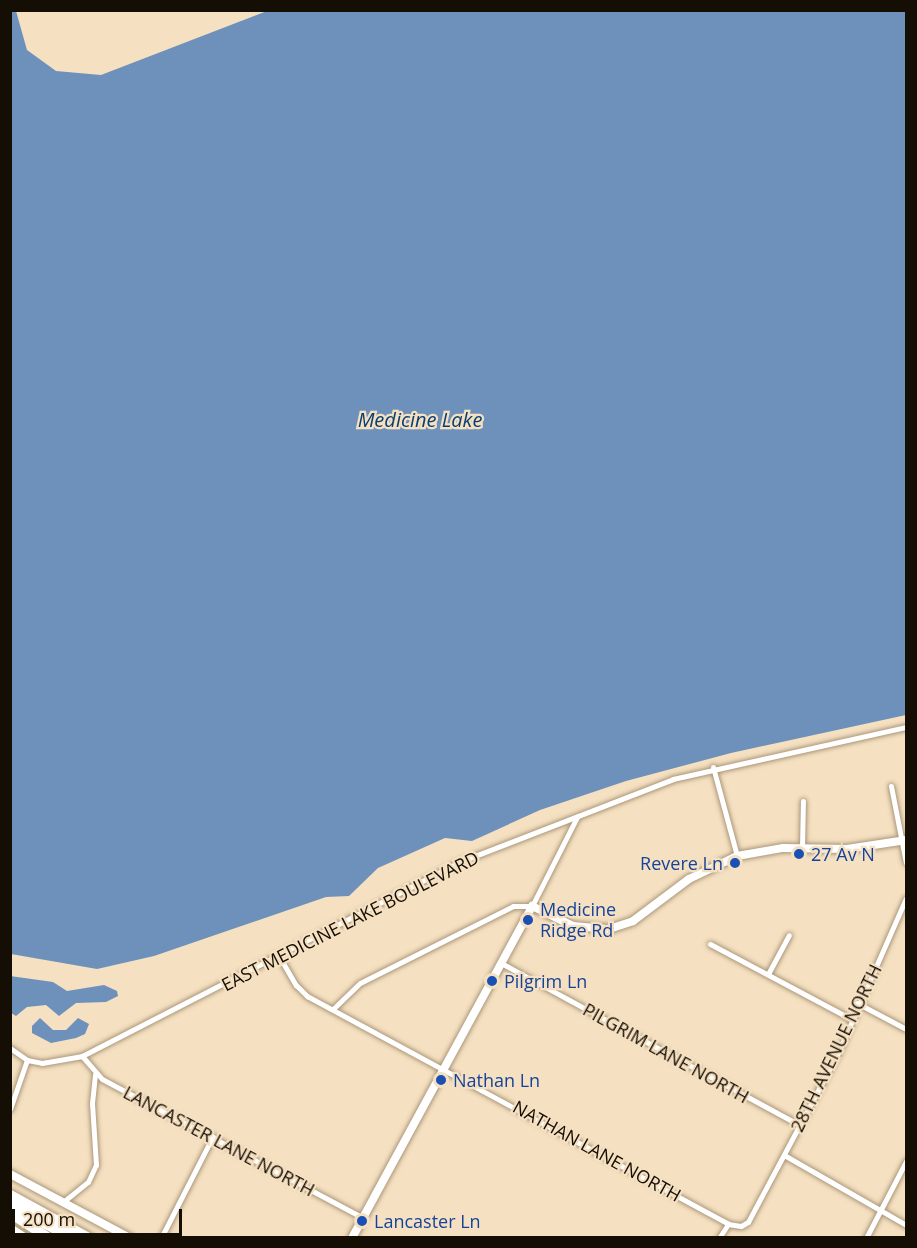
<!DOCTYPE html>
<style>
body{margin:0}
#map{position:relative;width:917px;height:1248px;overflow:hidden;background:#f5e0c1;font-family:"Open Sans",sans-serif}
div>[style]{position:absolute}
.water>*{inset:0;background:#6d91ba}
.roads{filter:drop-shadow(0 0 2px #ab977a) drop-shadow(0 0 2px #ab977a)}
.street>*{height:5px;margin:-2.5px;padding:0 2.5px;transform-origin:2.5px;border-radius:2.5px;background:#fff}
.secondary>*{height:8px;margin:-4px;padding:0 4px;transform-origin:4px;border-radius:4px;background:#fff}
.highway>*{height:10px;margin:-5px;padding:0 5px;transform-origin:5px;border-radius:5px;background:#fff}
.dots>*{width:16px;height:16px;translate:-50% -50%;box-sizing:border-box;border:3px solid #f5e0c1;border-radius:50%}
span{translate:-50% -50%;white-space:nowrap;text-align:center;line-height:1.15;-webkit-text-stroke:4.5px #f5e0c1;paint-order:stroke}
.transit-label{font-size:18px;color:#164399}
.left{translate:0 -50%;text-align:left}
.right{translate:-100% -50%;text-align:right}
.street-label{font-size:18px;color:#150e04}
.water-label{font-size:20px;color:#083f73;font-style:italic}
.frame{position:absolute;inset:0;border:12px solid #150e04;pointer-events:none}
.scale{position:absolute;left:12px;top:1209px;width:170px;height:27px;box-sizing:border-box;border:3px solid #150e04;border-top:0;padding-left:8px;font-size:18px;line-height:21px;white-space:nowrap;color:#150e04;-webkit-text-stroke:4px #f5e0c1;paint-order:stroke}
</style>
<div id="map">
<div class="water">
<i style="clip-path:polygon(11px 10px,16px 11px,27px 50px,56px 71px,101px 75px,267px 11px,906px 11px,906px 715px,731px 753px,626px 781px,540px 810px,472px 841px,445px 838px,378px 868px,349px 896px,326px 897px,154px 956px,97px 969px,11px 954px)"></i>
<i style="clip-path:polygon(10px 976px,53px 982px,67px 991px,104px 985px,117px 991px,118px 996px,106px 1002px,76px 1003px,59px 1016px,46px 1005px,27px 1007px,16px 1016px,11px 1013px)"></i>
<i style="clip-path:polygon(40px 1018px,53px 1030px,66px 1030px,78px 1018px,89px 1024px,85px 1034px,76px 1038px,51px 1043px,32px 1033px,32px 1026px)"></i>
</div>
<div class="roads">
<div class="street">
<i style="left:713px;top:767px;width:92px;rotate:74.9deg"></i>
<i style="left:891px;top:786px;width:78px;rotate:79deg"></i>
<i style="left:802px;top:847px;width:46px;rotate:-88.8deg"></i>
<i style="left:710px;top:944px;width:160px;rotate:28deg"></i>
<i style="left:279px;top:956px;width:34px;rotate:60deg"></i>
<i style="left:296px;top:985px;width:16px;rotate:45deg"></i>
<i style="left:307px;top:996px;width:479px;rotate:28.4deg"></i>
<i style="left:728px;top:1224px;width:13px;rotate:9deg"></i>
<i style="left:741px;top:1226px;width:8px;rotate:-30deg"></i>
<i style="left:748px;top:1222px;width:191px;rotate:-62deg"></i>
<i style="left:838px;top:1053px;width:169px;rotate:-66.3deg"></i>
<i style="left:501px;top:963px;width:339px;rotate:28.5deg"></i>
<i style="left:768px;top:974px;width:44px;rotate:-61.7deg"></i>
<i style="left:857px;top:1003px;width:55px;rotate:28deg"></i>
<i style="left:333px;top:1009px;width:37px;rotate:-44deg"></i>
<i style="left:360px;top:983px;width:171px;rotate:-26.7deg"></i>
<i style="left:513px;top:906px;width:19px"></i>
<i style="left:532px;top:906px;width:100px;rotate:-63.2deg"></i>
<i style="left:10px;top:1048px;width:21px;rotate:35deg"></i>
<i style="left:27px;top:1060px;width:15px;rotate:11deg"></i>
<i style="left:42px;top:1063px;width:41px;rotate:-9.9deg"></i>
<i style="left:82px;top:1056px;width:427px;rotate:-27.2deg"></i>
<i style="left:462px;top:861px;width:226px;rotate:-21.2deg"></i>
<i style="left:673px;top:779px;width:239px;rotate:-12.6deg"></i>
<i style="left:82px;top:1056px;width:30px;rotate:49deg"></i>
<i style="left:102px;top:1079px;width:296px;rotate:28deg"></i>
<i style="left:10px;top:1109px;width:52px;rotate:-70.9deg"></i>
<i style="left:784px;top:1155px;width:141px;rotate:29.8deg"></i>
<i style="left:63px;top:1202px;width:32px;rotate:-39deg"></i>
<i style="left:88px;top:1182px;width:19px;rotate:-65deg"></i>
<i style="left:96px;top:1165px;width:62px;rotate:-93.7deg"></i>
<i style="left:92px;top:1103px;width:29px;rotate:-84deg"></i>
<i style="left:161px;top:1238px;width:114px;rotate:-63deg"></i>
<i style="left:719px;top:1238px;width:17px;rotate:-57deg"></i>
<i style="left:866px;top:1238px;width:87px;rotate:-62.5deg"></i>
</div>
<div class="secondary">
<i style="left:10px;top:1174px;width:136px;rotate:28.1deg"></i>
<i style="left:10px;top:1228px;width:19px;rotate:32deg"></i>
<i style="left:352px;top:1238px;width:378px;rotate:-61.5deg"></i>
<i style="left:532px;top:906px;width:46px;rotate:26deg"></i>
<i style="left:573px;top:926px;width:36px;rotate:5deg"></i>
<i style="left:609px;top:929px;width:25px;rotate:-18deg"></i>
<i style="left:633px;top:921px;width:70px;rotate:-36.9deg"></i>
<i style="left:689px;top:879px;width:53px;rotate:-25.6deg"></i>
<i style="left:737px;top:856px;width:47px;rotate:-9.9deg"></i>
<i style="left:783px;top:848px;width:64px;rotate:0.9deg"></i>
<i style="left:847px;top:849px;width:60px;rotate:-8.7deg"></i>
</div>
<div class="highway">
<i style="left:10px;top:1195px;width:90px;rotate:28.6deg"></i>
<i style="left:10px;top:1205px;width:70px;rotate:28deg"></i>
<i style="left:10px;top:1213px;width:46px;rotate:32.7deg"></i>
</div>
</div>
<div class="dots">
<i style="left:799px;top:854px;background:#1a4fb4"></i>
<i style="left:735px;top:863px;background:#1a4fb4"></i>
<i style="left:528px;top:920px;background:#1a4fb4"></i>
<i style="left:492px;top:981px;background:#1a4fb4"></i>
<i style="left:441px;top:1080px;background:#1a4fb4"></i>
<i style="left:362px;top:1221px;background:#1a4fb4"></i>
</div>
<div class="transit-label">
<span class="left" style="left:811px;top:854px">27 Av N</span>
<span class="right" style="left:723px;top:863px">Revere Ln</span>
<span class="left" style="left:540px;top:920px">Medicine<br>Ridge Rd</span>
<span class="left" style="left:504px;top:981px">Pilgrim Ln</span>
<span class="left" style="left:453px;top:1080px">Nathan Ln</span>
<span class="left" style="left:374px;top:1221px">Lancaster Ln</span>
</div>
<div class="street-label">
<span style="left:350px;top:921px;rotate:-27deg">EAST MEDICINE LAKE BOULEVARD</span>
<span style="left:836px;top:1048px;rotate:-64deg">28TH AVENUE NORTH</span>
<span style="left:666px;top:1053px;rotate:29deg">PILGRIM LANE NORTH</span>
<span style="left:219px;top:1141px;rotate:28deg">LANCASTER LANE NORTH</span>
<span style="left:597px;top:1151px;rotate:29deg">NATHAN LANE NORTH</span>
</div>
<div class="water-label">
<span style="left:420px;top:419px">Medicine Lake</span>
</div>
<div class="frame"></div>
<div class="scale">200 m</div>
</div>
